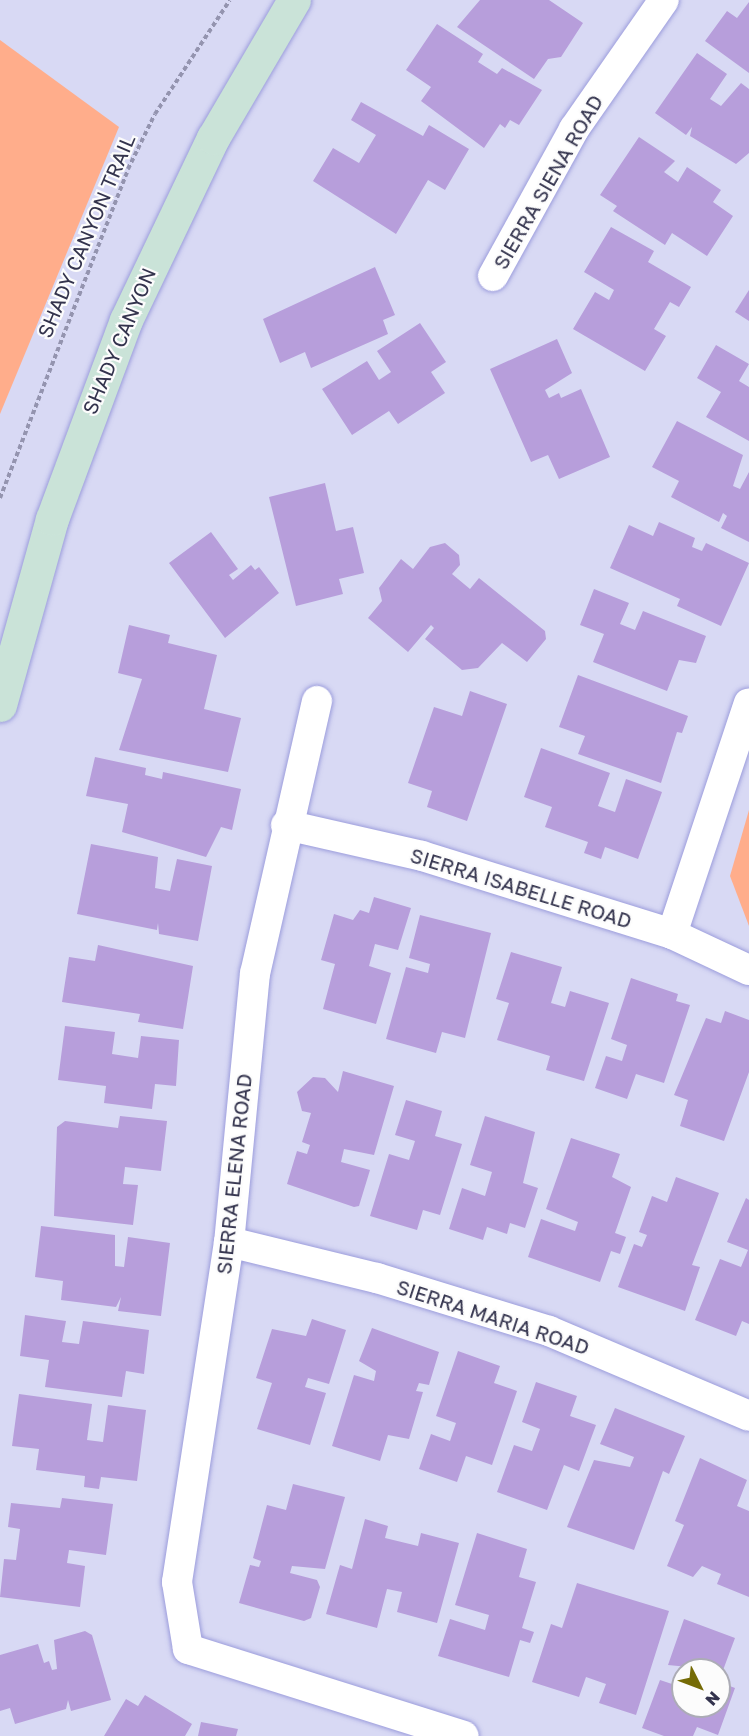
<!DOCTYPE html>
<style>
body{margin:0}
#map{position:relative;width:749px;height:1736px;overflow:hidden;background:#d8d9f4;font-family:"Golos Text",sans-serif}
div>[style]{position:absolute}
.green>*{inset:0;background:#ffad8b}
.building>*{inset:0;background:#b79edb}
.path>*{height:4px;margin-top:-2px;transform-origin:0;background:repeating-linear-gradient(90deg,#9494af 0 4.5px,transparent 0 7.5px)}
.roads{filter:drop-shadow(0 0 2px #9c9ddc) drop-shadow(0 0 2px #9c9ddc)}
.minor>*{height:30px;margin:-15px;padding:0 15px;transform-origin:15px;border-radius:15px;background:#fff}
.secondary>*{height:33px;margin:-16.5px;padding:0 16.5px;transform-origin:16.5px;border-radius:16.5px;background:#cae3d8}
span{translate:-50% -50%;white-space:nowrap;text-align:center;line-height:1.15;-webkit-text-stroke:4.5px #fcfcfc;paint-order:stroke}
.street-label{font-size:20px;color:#33334d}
.north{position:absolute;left:671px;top:1658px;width:60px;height:60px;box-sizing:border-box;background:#fcfcfc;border:2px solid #acacb6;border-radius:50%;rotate:132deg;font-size:16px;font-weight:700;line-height:24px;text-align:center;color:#33334d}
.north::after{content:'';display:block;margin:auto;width:21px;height:27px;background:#756b06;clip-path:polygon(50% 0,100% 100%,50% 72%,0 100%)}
</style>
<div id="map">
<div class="green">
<i style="clip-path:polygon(0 40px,119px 127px,0 414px)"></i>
<i style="clip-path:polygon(749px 810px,749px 926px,730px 876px)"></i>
</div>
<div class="building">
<i style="clip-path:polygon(480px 0,549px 0,583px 23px,561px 57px,548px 59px,534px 79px,457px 27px)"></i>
<i style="clip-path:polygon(749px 2px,749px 73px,705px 41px,727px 11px,737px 18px)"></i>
<i style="clip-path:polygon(437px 24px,483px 54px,478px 62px,497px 74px,502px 68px,542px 90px,519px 125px,510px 120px,505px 128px,500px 124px,484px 148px,421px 101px,431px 87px,406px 70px)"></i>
<i style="clip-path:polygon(697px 53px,727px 74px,710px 99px,721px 106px,741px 83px,749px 89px,749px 153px,736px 164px,690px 136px,692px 127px,686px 135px,655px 113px)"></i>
<i style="clip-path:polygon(361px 102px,423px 136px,429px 125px,469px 149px,445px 190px,428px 180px,396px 234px,313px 181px,333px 148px,359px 163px,376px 135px,351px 120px)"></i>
<i style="clip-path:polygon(639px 137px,675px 161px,664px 172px,678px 182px,687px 167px,721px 190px,713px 202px,733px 216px,707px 256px,672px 233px,665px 245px,613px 211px,617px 206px,600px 195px)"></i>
<i style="clip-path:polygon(611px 227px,654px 251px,648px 262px,691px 287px,679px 307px,670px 302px,654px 329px,666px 336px,645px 371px,573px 329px,595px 292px,609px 300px,614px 290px,584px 272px)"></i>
<i style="clip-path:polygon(375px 267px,395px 315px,383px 320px,388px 334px,311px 368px,305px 352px,280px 363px,263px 319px)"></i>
<i style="clip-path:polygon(749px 290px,749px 321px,735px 312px)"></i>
<i style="clip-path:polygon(420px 323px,446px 362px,431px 372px,445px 393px,398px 424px,389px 411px,352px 435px,322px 389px,367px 361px,379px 380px,391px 372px,377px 351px)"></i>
<i style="clip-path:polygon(557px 339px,572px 373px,545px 390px,549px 398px,559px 393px,561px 398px,581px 389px,610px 457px,559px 479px,548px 455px,531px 462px,490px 369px)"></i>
<i style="clip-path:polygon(716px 345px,749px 364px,739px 381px,749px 387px,749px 441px,706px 417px,721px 392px,697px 378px)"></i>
<i style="clip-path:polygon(677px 421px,743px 455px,733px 486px,740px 489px,749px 472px,749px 542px,721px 528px,727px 516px,723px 513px,719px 522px,671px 497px,679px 481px,652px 467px)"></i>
<i style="clip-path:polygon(325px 483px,336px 531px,353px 527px,364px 573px,339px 579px,343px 594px,296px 606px,269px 497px)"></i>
<i style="clip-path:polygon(659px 522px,695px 538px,692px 547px,702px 551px,706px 543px,749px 563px,721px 626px,677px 606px,680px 599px,610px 568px,629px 525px,653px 536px)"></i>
<i style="clip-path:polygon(211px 532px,238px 569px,229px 575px,233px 580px,251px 565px,255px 570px,259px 567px,279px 593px,225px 638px,169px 563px)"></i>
<i style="clip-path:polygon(445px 543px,459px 555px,460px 565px,452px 574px,470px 589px,479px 578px,545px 631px,546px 639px,527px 662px,502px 643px,478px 668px,462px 670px,425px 639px,434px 628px,431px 625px,408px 652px,368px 618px,382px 601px,379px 588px,401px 559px,413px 569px,430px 547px)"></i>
<i style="clip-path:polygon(594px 589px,629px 603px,620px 624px,635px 630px,643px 611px,706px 636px,696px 663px,679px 660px,667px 691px,593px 662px,604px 634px,580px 625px)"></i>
<i style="clip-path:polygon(129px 625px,170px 635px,168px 643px,217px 655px,204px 709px,241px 718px,228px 772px,119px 750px,142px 679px,118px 673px)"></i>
<i style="clip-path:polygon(578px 675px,688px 716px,682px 733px,677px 732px,661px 783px,578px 754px,585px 736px,559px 727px)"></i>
<i style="clip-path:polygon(470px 691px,507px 704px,467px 821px,427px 807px,432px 791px,408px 783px,434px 707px,462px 716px)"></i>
<i style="clip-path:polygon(541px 748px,610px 773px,598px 806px,615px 812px,626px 779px,662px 792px,638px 859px,605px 847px,601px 859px,584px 853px,588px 842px,545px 827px,552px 807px,524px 797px)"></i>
<i style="clip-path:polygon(95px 757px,146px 768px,145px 775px,162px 779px,163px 772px,241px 789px,232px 830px,221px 827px,206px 857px,122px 832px,128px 804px,86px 796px)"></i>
<i style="clip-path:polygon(91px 844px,158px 857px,155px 888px,170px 891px,177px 859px,212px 866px,198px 941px,159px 934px,158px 923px,157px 930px,77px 914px)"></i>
<i style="clip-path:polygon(374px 897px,411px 908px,398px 950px,375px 944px,369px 966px,391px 973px,376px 1024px,323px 1009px,335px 964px,321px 960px,334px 914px,353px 920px,360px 910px,369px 913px)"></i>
<i style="clip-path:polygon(420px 915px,491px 933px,465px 1038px,442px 1032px,436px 1053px,386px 1039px,406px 967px,428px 973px,430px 964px,409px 958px)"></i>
<i style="clip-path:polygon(98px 945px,193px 966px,183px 1029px,138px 1022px,140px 1014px,62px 1002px,69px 957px,95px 961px)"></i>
<i style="clip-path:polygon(511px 952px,562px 967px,551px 1003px,565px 1007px,570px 991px,609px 1003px,584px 1081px,546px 1070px,550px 1056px,497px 1040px,509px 1003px,496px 999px)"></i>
<i style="clip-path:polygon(631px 978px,678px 994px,676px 1001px,690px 1005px,664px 1083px,636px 1074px,627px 1099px,595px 1088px,606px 1056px,622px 1061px,627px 1045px,611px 1039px)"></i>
<i style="clip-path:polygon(725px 1011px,749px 1020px,749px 1072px,724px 1141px,680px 1126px,688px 1100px,674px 1095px,706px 1018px,721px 1023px)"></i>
<i style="clip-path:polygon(65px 1026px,115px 1032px,112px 1054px,138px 1058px,141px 1036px,179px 1040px,176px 1086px,155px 1084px,152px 1109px,104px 1103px,106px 1086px,58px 1080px)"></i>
<i style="clip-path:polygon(343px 1071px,394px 1086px,374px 1155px,344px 1149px,341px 1162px,370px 1170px,359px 1206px,354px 1207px,287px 1184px,297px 1151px,307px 1154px,310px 1145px,302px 1142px,311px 1113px,302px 1111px,297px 1092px,313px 1077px,325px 1078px,338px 1092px)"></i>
<i style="clip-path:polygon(406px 1100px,442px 1111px,435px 1136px,462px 1144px,440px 1215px,423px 1210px,417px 1230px,370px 1216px,389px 1154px,409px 1160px,415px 1141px,395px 1135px)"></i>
<i style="clip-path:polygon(120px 1116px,167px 1121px,161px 1171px,125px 1167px,123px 1184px,138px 1185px,133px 1225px,54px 1216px,57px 1127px,65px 1121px,118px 1128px)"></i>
<i style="clip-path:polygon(485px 1116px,535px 1132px,523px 1183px,538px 1188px,525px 1228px,510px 1223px,507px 1234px,487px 1227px,483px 1240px,449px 1229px,462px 1188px,485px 1196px,492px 1172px,470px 1165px)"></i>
<i style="clip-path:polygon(571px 1138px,620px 1154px,612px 1177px,631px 1187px,615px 1233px,626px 1237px,620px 1254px,611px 1251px,600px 1282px,528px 1257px,541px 1219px,575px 1231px,578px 1222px,546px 1209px)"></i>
<i style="clip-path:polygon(676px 1177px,719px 1193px,692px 1265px,700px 1267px,685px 1311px,618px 1287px,634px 1244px,642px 1247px,647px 1235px,639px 1232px,652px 1196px,667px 1202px)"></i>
<i style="clip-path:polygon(746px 1198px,749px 1200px,749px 1324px,742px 1321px,736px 1336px,695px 1320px,720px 1259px,741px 1267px,748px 1250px,727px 1242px)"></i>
<i style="clip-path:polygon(41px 1226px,115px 1235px,115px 1266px,124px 1267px,128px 1237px,170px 1243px,161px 1316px,118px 1311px,121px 1297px,116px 1307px,61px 1300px,63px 1281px,35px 1277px)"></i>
<i style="clip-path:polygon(25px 1315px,66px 1321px,62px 1342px,79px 1344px,83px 1321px,149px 1330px,144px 1374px,126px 1371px,122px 1397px,45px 1387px,49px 1360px,20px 1356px)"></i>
<i style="clip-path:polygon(312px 1319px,346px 1330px,329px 1384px,308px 1378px,305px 1387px,326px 1393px,310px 1445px,257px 1429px,272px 1383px,256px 1378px,272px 1329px,306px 1336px)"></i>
<i style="clip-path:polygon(372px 1328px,439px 1352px,429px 1385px,419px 1383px,416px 1391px,423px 1392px,409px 1439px,388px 1435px,380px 1461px,332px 1446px,354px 1375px,374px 1381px,376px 1371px,359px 1361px)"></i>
<i style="clip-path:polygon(458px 1351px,500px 1366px,494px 1383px,517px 1391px,492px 1465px,466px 1456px,457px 1482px,419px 1469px,431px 1434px,450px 1441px,456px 1423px,436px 1416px)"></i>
<i style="clip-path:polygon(536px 1382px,577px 1396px,570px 1416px,596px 1425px,579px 1471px,564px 1465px,547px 1510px,497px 1492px,514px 1445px,532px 1451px,540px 1429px,522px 1422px)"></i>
<i style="clip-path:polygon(19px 1394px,92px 1404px,87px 1440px,103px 1442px,108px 1405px,146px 1410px,137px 1481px,101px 1477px,99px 1489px,84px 1487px,85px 1476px,36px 1470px,39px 1449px,12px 1446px)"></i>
<i style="clip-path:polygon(615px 1408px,685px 1436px,669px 1474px,663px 1471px,634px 1550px,567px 1527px,594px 1460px,630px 1467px,634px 1457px,600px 1444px)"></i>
<i style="clip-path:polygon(700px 1458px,747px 1480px,737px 1506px,749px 1511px,749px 1597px,717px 1584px,721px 1574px,702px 1566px,693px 1577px,667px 1566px,684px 1525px,675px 1521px)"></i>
<i style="clip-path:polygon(293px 1484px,345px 1497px,325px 1569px,292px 1566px,290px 1573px,317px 1580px,320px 1587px,311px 1618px,304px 1621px,239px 1603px,250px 1565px,259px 1567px,261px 1561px,253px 1558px,267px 1505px,286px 1510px)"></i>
<i style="clip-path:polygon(62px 1498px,113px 1504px,106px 1555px,69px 1550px,67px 1563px,85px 1566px,80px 1607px,0 1597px,4px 1559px,16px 1560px,20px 1529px,8px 1527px,11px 1503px,60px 1508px)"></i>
<i style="clip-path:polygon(365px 1519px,388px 1526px,385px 1538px,418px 1546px,421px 1533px,459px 1543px,437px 1623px,397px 1612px,402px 1592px,387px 1589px,377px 1628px,326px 1614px,340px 1565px,352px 1569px)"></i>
<i style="clip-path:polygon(477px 1533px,527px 1549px,519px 1577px,536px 1582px,522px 1628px,534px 1632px,530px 1643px,520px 1640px,509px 1677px,438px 1656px,450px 1619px,485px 1630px,489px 1615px,455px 1605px)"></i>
<i style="clip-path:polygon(577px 1583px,669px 1611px,636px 1715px,599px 1703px,606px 1684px,586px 1677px,579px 1697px,532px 1682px,551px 1624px,562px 1628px)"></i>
<i style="clip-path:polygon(684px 1619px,735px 1638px,719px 1681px,719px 1670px,668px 1665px)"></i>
<i style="clip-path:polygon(85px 1631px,92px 1635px,111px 1700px,71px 1711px,68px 1700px,66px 1709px,15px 1724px,10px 1708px,0 1711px,0 1655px,38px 1644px,44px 1663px,49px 1661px,52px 1670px,57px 1669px,54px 1640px)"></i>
<i style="clip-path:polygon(660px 1680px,681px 1687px,683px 1683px,683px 1706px,719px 1706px,719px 1682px,735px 1688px,718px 1735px,697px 1727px,693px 1736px,664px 1736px,642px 1728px)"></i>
<i style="clip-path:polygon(145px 1695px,192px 1724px,185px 1736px,104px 1736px,126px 1699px,138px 1706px)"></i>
<i style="clip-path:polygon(201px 1722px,238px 1729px,236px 1736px,198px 1736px)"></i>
</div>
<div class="path">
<i style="left:0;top:498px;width:353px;rotate:-68.7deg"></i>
<i style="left:128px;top:169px;width:61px;rotate:-63.9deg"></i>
<i style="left:155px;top:114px;width:136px;rotate:-56.7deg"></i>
</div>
<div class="roads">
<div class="minor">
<i style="left:493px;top:276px;width:168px;rotate:-61.1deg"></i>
<i style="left:574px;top:129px;width:157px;rotate:-55.1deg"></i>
<i style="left:317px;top:701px;width:279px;rotate:102.8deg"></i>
<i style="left:255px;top:973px;width:270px;rotate:95.5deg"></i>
<i style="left:229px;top:1242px;width:344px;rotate:98.7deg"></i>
<i style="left:177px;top:1582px;width:68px;rotate:80.7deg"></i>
<i style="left:188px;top:1649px;width:289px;rotate:17.5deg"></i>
<i style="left:286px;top:825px;width:139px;rotate:12.8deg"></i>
<i style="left:422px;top:856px;width:262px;rotate:17.3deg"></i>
<i style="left:672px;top:934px;width:85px;rotate:25.1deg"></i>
<i style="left:672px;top:934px;width:243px;rotate:-71.6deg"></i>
<i style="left:229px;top:1242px;width:152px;rotate:13.7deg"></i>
<i style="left:377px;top:1278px;width:180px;rotate:17.1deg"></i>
<i style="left:549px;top:1331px;width:217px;rotate:23deg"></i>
</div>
<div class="secondary">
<i style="left:0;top:705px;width:193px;rotate:-74.4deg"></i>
<i style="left:52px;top:519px;width:212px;rotate:-69.6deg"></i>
<i style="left:126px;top:320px;width:202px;rotate:-64.5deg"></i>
<i style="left:213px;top:138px;width:160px;rotate:-59.6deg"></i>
</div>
</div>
<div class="street-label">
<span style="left:548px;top:182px;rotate:-60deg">SIERRA SIENA ROAD</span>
<span style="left:86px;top:236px;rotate:-67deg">SHADY CANYON TRAIL</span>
<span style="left:119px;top:341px;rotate:-67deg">SHADY CANYON</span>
<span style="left:521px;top:888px;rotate:17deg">SIERRA ISABELLE ROAD</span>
<span style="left:234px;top:1174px;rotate:-84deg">SIERRA ELENA ROAD</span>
<span style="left:493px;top:1317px;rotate:18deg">SIERRA MARIA ROAD</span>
</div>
<div class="north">N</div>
</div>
